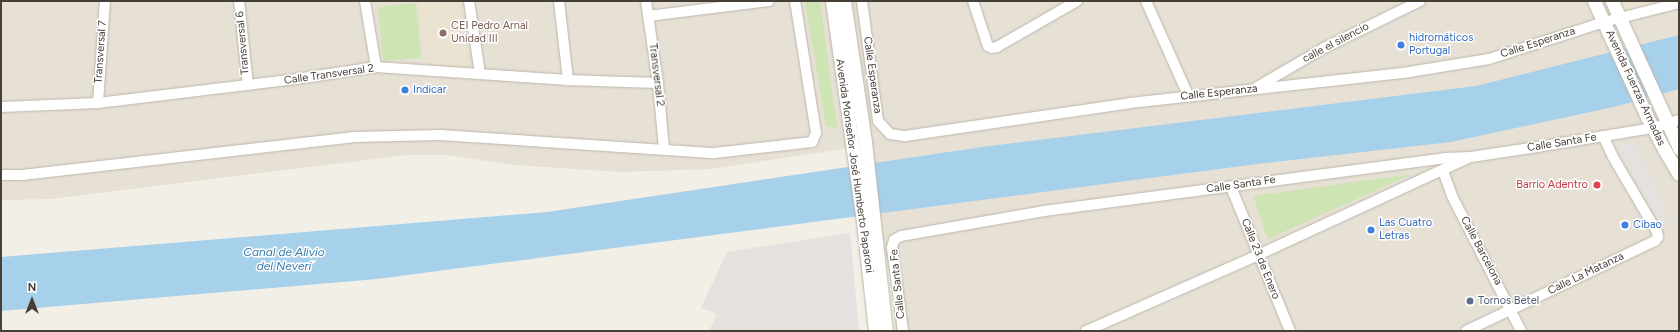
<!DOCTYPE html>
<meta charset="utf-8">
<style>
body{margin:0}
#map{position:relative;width:1680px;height:332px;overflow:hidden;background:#f2efe7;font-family:Figtree,sans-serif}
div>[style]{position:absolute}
.residential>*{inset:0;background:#e6e0d5}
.education>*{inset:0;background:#eae3d2}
.green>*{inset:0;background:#cee4b2}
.parking>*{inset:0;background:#e4e1df}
.water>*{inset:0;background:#a7d0eb}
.roads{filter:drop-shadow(0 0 1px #bdb6aa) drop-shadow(0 0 1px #bdb6aa)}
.minor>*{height:10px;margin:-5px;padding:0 5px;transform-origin:5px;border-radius:5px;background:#fff}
.tertiary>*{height:13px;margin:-6.5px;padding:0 6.5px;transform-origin:6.5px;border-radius:6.5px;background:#fff}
.dots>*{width:11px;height:11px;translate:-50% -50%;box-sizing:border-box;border:2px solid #fff;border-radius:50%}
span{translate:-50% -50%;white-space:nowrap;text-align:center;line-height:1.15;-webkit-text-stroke:3px #fff;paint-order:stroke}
.education-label{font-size:11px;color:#785e54}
.left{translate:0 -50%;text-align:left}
.shop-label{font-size:11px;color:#366cbe}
.street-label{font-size:11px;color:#453f36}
.health-label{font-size:11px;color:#be3a42}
.right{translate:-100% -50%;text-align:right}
.service-label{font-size:11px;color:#4e5e75}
.water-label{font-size:12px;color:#377aa9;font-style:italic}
.frame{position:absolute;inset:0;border:2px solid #453f36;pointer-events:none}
.north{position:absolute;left:12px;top:280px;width:40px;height:40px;-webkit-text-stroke:3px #fff;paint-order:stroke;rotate:0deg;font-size:11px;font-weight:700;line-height:16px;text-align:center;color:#453f36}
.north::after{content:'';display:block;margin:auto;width:14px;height:18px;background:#453f36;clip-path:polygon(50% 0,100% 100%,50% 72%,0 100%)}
</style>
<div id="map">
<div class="residential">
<i style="clip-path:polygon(1px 1px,1679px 1px,1679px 331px,895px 331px,894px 296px,864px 146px,711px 169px,622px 172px,513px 165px,448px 155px,407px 155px,50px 199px,1px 200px)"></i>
</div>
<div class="education">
<i style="clip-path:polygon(425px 1px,460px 1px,468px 67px,426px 64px,418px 2px)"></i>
<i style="clip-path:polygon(1620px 1px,1669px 1px,1624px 11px)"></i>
</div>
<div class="green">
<i style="clip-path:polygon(805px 1px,820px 1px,837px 128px,826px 126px)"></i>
<i style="clip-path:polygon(416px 3px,421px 58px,383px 61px,378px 7px)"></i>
<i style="clip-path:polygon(1412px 174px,1268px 239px,1253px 196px)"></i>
</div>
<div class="parking">
<i style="clip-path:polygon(1635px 142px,1669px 220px,1660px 226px,1617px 146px)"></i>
<i style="clip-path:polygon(850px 233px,859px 331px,709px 331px,717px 314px,701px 308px,727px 252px)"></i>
</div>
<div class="water">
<i style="clip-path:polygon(1679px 35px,1679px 89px,1618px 106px,1451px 142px,1257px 164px,377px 279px,1px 311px,1px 257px,547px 212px,982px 147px,1476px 86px)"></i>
</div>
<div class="roads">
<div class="minor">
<i style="left:239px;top:1px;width:84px;rotate:83.9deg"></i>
<i style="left:365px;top:1px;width:67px;rotate:80.5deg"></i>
<i style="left:469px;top:1px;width:74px;rotate:81.4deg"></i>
<i style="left:559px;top:1px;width:80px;rotate:83.5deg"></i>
<i style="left:646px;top:1px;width:83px;rotate:81.7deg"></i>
<i style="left:658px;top:83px;width:66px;rotate:84.8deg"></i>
<i style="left:862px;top:1px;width:121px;rotate:82.4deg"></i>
<i style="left:878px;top:121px;width:18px;rotate:47deg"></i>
<i style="left:890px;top:134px;width:15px;rotate:8deg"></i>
<i style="left:905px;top:136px;width:227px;rotate:-8.3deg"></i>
<i style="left:1130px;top:103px;width:281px;rotate:-6.3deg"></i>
<i style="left:1409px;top:72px;width:81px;rotate:-9.2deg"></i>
<i style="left:1489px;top:59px;width:121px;rotate:-17.8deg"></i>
<i style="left:1604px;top:22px;width:77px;rotate:-14.2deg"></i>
<i style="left:973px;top:1px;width:47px;rotate:71.6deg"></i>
<i style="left:988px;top:46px;width:4px;rotate:27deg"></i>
<i style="left:992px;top:48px;width:5px;rotate:-11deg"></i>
<i style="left:997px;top:47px;width:92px;rotate:-29.9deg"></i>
<i style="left:1146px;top:1px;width:105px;rotate:65.9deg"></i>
<i style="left:648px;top:16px;width:122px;rotate:-7.1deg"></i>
<i style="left:1257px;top:87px;width:78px;rotate:-30.2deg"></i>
<i style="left:1324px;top:48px;width:107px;rotate:-26.1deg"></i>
<i style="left:98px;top:103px;width:102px;rotate:-86.1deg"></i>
<i style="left:1px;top:107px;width:97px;rotate:-2.4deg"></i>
<i style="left:98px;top:103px;width:199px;rotate:-6.9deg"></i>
<i style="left:296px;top:79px;width:81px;rotate:-8.5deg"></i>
<i style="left:376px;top:67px;width:192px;rotate:3.9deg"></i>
<i style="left:568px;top:80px;width:90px;rotate:1.9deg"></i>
<i style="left:1443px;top:171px;width:27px;rotate:70deg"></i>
<i style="left:1452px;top:196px;width:152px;rotate:62.9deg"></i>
<i style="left:1px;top:175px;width:21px"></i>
<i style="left:22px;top:175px;width:333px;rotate:-6.5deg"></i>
<i style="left:353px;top:137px;width:87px;rotate:-1.3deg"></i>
<i style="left:440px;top:135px;width:275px;rotate:3.8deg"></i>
<i style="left:714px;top:153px;width:99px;rotate:-6.4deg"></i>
<i style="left:812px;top:142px;width:10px;rotate:-66deg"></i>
<i style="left:816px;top:133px;width:134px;rotate:-99deg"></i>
<i style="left:1231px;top:187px;width:156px;rotate:67.7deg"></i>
<i style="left:903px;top:331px;width:84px;rotate:-97.5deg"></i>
<i style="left:892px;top:248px;width:8px;rotate:-76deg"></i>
<i style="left:894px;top:240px;width:8px;rotate:-30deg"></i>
<i style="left:901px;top:236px;width:145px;rotate:-9.9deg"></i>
<i style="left:1044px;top:211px;width:404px;rotate:-7.5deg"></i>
<i style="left:1445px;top:158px;width:26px;rotate:-2deg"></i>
<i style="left:1471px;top:157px;width:67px;rotate:-8.6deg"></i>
<i style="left:1537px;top:147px;width:118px;rotate:-9.3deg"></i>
<i style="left:1653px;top:128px;width:27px;rotate:-17deg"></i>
<i style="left:1086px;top:331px;width:188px;rotate:-23.8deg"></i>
<i style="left:1258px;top:255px;width:231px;rotate:-24.8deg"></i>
<i style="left:1466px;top:331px;width:209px;rotate:-25.5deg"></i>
<i style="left:1655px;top:241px;width:5px;rotate:-53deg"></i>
<i style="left:1658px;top:237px;width:5px;rotate:-101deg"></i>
<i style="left:1657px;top:232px;width:87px;rotate:-120.4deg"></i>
<i style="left:1613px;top:157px;width:23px;rotate:-115deg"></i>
</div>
<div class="tertiary">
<i style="left:832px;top:1px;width:223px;rotate:82deg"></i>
<i style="left:863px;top:222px;width:110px;rotate:83.7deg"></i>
<i style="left:844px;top:1px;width:143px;rotate:81.5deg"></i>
<i style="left:865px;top:142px;width:190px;rotate:83.7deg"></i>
<i style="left:1594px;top:1px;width:128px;rotate:65.4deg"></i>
<i style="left:1647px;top:117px;width:38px;rotate:62deg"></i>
<i style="left:1665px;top:151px;width:27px;rotate:59deg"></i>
<i style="left:1612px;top:1px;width:162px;rotate:65.5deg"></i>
</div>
</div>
<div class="dots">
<i style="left:443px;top:33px;background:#8d6e63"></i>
<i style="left:1401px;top:45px;background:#3f7fe0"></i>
<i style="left:405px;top:90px;background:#3f7fe0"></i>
<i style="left:1597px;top:185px;background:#e0444e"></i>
<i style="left:1625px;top:225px;background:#3f7fe0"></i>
<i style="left:1371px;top:230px;background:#3f7fe0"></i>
<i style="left:1470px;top:301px;background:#5c6f8a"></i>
</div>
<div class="education-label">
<span class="left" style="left:451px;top:33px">CEI Pedro Arnal<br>Unidad III</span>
</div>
<div class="shop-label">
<span class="left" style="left:1409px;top:45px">hidromáticos<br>Portugal</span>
<span class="left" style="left:413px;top:90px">Indicar</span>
<span class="left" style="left:1379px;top:230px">Las Cuatro<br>Letras</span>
<span class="left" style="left:1633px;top:225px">Cibao</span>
</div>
<div class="street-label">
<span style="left:243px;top:43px;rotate:-95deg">Transversal 6</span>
<span style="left:1336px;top:43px;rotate:-28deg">calle el silencio</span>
<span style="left:1538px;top:43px;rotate:-18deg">Calle Esperanza</span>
<span style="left:101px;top:52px;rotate:-86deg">Transversal 7</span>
<span style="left:329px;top:75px;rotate:-8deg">Calle Transversal 2</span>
<span style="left:656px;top:75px;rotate:83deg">Transversal 2</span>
<span style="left:872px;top:75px;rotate:82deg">Calle Esperanza</span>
<span style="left:1635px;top:88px;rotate:65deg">Avenida Fuerzas Armadas</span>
<span style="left:1219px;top:93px;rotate:-6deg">Calle Esperanza</span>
<span style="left:1562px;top:143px;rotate:-9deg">Calle Santa Fe</span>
<span style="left:854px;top:166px;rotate:82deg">Avenida Monseñor José Humberto Paparoni</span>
<span style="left:1241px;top:185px;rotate:-8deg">Calle Santa Fe</span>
<span style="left:1481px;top:251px;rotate:62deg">Calle Barcelona</span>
<span style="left:1260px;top:259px;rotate:68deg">Calle 23 de Enero</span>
<span style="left:1586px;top:274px;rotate:-26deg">Calle La Matanza</span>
<span style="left:898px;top:284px;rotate:-96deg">Calle Santa Fe</span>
</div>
<div class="health-label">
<span class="right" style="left:1588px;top:185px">Barrio Adentro</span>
</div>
<div class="service-label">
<span class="left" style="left:1478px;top:301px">Tornos Betel</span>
</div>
<div class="water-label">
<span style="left:284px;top:260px">Canal de Alivio<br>del Neverí</span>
</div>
<div class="frame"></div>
<div class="north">N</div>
</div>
